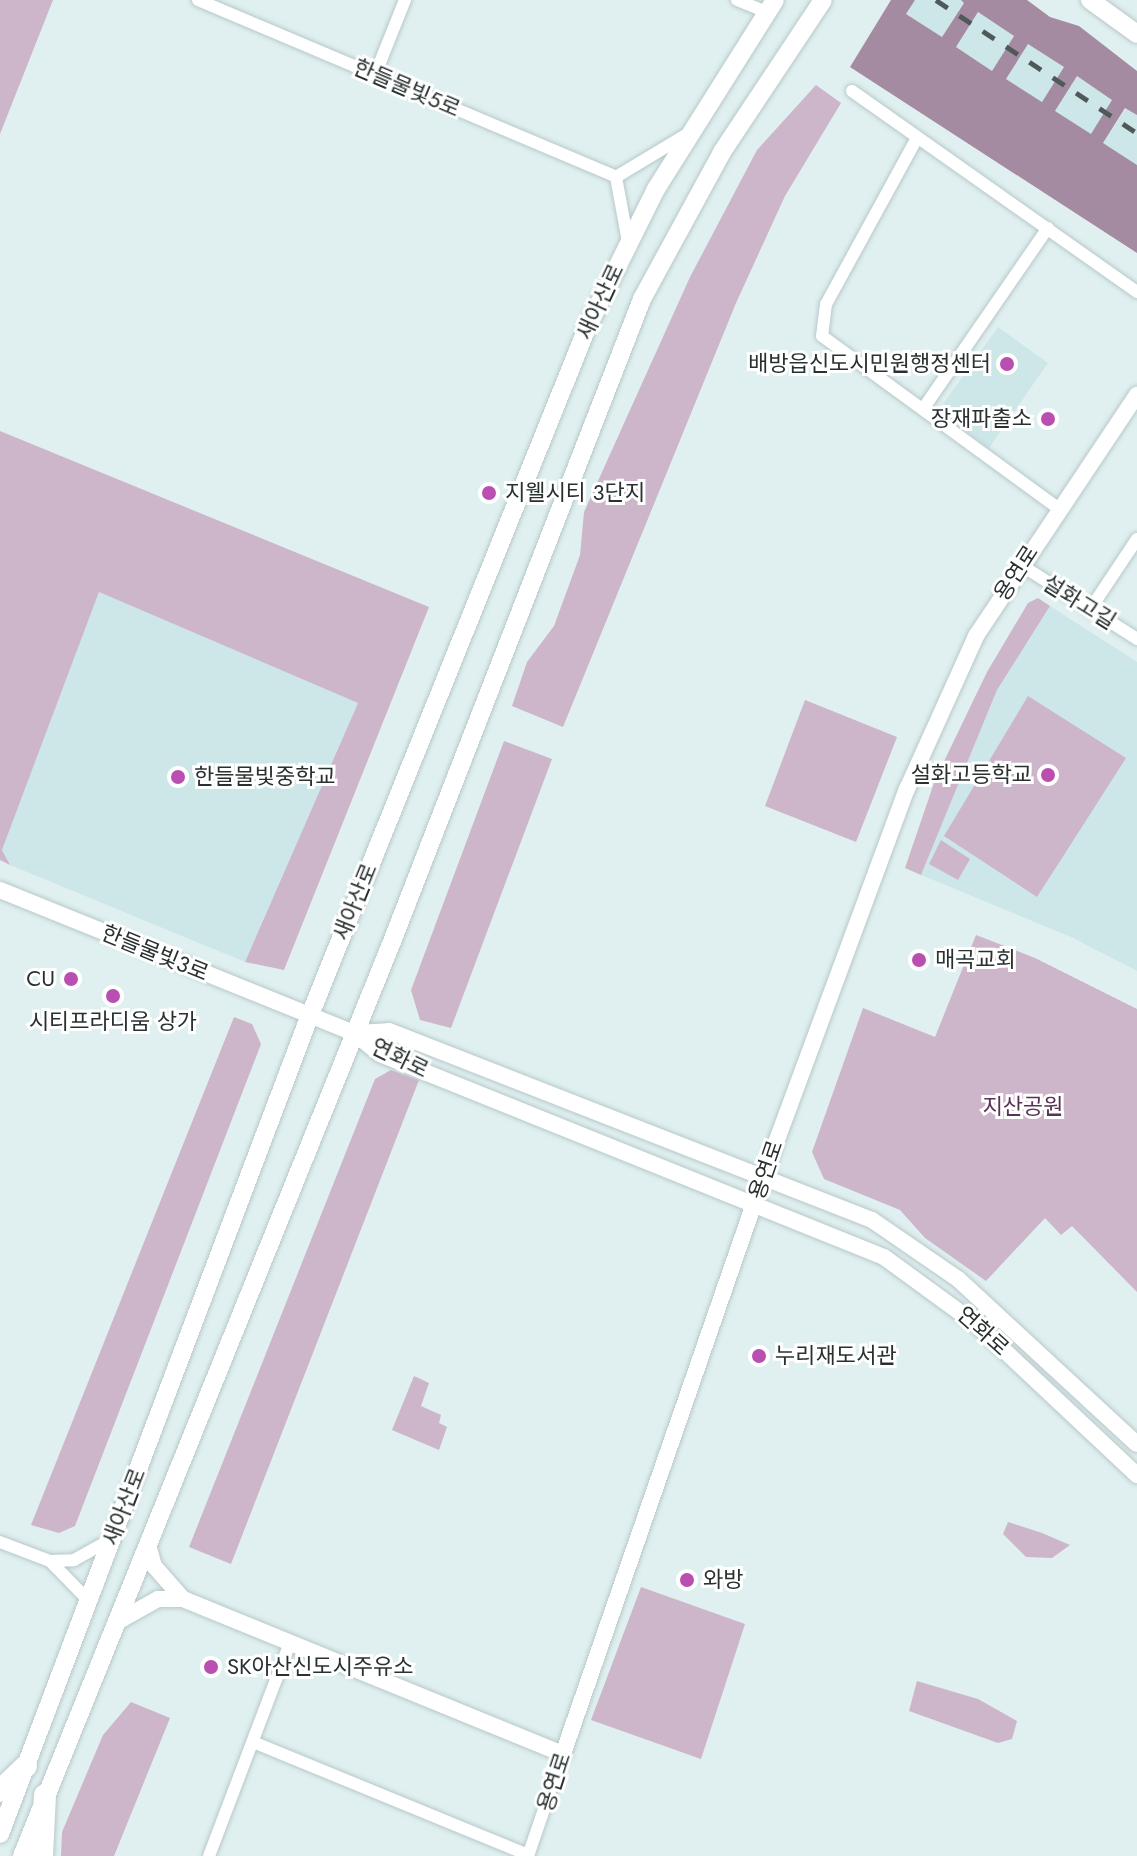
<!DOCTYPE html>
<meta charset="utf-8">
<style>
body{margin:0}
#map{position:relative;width:1137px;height:1856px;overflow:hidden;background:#e0f0f1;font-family:Jost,"Noto Sans KR",sans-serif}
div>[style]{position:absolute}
.built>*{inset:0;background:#cde7e8}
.green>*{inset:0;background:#cdb5ca}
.water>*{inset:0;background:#a58ba1}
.roads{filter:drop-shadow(0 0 2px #b8c8c9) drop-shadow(0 0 2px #b8c8c9)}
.minor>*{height:12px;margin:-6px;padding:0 6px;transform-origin:6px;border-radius:6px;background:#fff}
.tertiary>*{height:16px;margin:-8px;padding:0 8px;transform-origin:8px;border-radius:8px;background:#fff}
.secondary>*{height:18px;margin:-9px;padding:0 9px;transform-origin:9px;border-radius:9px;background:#fff}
.trunk>*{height:22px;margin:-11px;padding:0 11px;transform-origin:11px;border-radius:11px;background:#fff}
.rail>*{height:5px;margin-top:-2.5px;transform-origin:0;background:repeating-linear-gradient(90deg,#505959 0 14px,transparent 0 28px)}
.dots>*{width:22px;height:22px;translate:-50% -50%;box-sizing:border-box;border:4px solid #fff;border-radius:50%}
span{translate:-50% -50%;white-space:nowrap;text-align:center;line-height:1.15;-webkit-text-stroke:6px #fff;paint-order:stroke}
.street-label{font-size:22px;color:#293030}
.poi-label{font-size:22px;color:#293030}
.right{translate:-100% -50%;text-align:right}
.left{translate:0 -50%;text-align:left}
.park-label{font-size:22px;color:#583355}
</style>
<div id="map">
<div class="built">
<i style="clip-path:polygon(915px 0,961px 0,964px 2px,942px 37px,906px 14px)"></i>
<i style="clip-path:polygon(978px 12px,1014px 36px,992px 71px,956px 47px)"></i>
<i style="clip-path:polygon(1028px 43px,1064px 67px,1042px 102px,1006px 79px)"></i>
<i style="clip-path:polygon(1077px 76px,1113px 100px,1091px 135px,1055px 111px)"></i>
<i style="clip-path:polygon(1126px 108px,1137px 115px,1137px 165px,1103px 143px)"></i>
<i style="clip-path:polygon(998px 327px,1048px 363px,989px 448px,947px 417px,943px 404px)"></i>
<i style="clip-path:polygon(99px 592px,358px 703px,245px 962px,10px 865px,2px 850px)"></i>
<i style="clip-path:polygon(1050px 606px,1137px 662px,1137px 971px,1071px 937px,921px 875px,997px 690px)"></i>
</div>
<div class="green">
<i style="clip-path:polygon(0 0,53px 0,0 134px)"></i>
<i style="clip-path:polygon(816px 85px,841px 103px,785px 196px,736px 303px,563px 727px,512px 706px,527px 662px,554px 626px,580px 555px,584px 512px,690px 277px,757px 150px)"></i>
<i style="clip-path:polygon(0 431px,429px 607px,284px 970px,245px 962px,358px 703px,99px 592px,2px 850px,10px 865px,0 860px)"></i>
<i style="clip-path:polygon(1038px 598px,1050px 606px,997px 690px,921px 875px,905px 868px,935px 780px,987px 672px,1028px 603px)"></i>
<i style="clip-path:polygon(1028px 696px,1126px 758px,1037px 897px,944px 836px)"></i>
<i style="clip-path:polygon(805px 700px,897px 737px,856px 842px,765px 806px)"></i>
<i style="clip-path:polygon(504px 741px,552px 759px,451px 1028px,420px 1020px,411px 990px)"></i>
<i style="clip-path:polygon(941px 840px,970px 859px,958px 880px,929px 864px)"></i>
<i style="clip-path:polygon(976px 935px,1035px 958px,1137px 1009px,1137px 1292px,1072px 1226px,1061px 1235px,1045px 1218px,986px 1281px,925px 1238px,900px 1210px,824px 1179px,812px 1152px,863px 1008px,935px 1037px)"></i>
<i style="clip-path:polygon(234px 1017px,252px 1024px,261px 1044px,75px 1526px,59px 1533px,31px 1525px)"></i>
<i style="clip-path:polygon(391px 1070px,419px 1080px,231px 1564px,189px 1547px,375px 1079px)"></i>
<i style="clip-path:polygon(414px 1376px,429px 1383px,421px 1406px,441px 1415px,439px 1423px,447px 1427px,439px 1450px,392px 1430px)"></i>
<i style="clip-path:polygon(1008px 1522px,1042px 1533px,1070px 1545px,1052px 1558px,1026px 1557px,1003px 1534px)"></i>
<i style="clip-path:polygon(641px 1587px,745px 1624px,701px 1759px,591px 1720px)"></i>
<i style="clip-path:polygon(917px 1681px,978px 1699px,1017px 1721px,1012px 1739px,998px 1743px,909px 1711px)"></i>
<i style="clip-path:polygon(131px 1702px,170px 1718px,114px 1856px,61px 1856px,62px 1832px,103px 1735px)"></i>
</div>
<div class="water">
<i style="clip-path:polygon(evenodd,891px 0,915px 0,906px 14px,942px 37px,964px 3px,961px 0,1027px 0,1050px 17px,1079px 26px,1137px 71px,1137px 115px,1125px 108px,1103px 143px,1137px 165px,1137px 253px,850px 67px,891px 0,978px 12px,1014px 36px,992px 71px,956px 47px,978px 12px,891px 0,1028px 44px,1064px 67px,1042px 102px,1006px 79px,1028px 44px,891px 0,1077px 76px,1112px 100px,1091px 134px,1055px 111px,1077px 76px)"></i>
</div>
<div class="roads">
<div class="minor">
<i style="left:198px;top:0;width:454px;rotate:22.9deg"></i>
<i style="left:737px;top:0;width:32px;rotate:22deg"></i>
<i style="left:375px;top:75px;width:81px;rotate:-68.2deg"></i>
<i style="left:852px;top:91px;width:349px;rotate:35.2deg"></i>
<i style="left:917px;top:138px;width:189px;rotate:118.7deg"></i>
<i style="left:826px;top:304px;width:32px;rotate:97deg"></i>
<i style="left:822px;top:336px;width:293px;rotate:36.1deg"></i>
<i style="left:616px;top:177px;width:85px;rotate:-31.1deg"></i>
<i style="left:616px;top:177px;width:66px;rotate:79.5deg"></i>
<i style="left:923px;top:409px;width:220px;rotate:-55.4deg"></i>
<i style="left:1021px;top:565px;width:138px;rotate:32.5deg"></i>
<i style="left:1091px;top:608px;width:83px;rotate:-56.3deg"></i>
<i style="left:0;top:1542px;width:53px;rotate:20.8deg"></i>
<i style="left:50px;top:1561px;width:54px;rotate:45.7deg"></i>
<i style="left:50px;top:1561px;width:24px;rotate:-2deg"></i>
<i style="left:74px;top:1560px;width:41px;rotate:-29.1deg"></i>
<i style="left:253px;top:1742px;width:297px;rotate:22.3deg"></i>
<i style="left:209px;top:1856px;width:228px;rotate:-69.2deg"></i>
<i style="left:528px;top:1856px;width:108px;rotate:-71.1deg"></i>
</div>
<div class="tertiary">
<i style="left:0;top:890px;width:382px;rotate:22deg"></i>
<i style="left:354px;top:1033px;width:33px;rotate:39deg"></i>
<i style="left:380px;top:1054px;width:543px;rotate:21.94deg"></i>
<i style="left:884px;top:1257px;width:114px;rotate:36.1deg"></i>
<i style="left:976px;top:1324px;width:221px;rotate:43.2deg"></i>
<i style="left:354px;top:1033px;width:35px;rotate:-3deg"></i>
<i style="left:389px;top:1031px;width:519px;rotate:21.37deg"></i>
<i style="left:872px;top:1220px;width:104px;rotate:34.5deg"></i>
<i style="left:958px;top:1279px;width:243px;rotate:42.7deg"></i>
<i style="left:148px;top:1545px;width:22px;rotate:74deg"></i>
<i style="left:154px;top:1566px;width:44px;rotate:48.7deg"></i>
<i style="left:183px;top:1599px;width:410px;rotate:22.2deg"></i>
<i style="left:563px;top:1754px;width:613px;rotate:-70.86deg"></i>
<i style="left:764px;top:1175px;width:412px;rotate:-69.7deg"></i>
<i style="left:907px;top:789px;width:168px;rotate:-65.7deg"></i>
<i style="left:976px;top:636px;width:290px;rotate:-56.3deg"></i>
<i style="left:117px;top:1622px;width:47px;rotate:-29.3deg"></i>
<i style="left:158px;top:1599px;width:25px"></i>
</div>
<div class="secondary">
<i style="left:1090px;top:0;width:58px;rotate:35.9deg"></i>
<i style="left:0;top:1834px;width:876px;rotate:-69.27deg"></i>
<i style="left:310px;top:1015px;width:741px;rotate:-68.04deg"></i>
<i style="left:587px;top:328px;width:155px;rotate:-63.6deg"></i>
<i style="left:656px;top:189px;width:223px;rotate:-57.8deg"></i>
<i style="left:22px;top:1856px;width:989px;rotate:-67.97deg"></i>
<i style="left:393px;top:939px;width:687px;rotate:-68.74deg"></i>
<i style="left:642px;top:299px;width:167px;rotate:-61.4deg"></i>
<i style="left:722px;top:152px;width:182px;rotate:-56.4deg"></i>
</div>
<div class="trunk">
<i style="left:0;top:1791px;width:36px;rotate:-44deg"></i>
<i style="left:42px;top:1856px;width:61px;rotate:-87.2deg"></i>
</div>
</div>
<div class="rail">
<i style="left:936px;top:0;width:241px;rotate:33.5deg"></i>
</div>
<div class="dots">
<i style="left:1007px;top:364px;background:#b94fb1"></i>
<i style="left:1048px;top:419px;background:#b94fb1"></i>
<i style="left:489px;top:493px;background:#b94fb1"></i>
<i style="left:1048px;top:775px;background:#b94fb1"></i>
<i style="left:178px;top:777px;background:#b94fb1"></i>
<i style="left:919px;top:960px;background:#b94fb1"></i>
<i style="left:71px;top:979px;background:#b94fb1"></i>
<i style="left:113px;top:996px;background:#b94fb1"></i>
<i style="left:759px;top:1356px;background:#b94fb1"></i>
<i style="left:687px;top:1580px;background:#b94fb1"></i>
<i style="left:211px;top:1667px;background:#b94fb1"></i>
</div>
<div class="street-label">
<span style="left:407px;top:88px;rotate:23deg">한들물빛5로</span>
<span style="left:600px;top:302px;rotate:-65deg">새아산로</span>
<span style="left:1016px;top:573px;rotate:-57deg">용연로</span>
<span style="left:1079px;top:602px;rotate:32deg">설화고길</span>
<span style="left:355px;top:902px;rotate:-68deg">새아산로</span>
<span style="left:155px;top:953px;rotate:22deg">한들물빛3로</span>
<span style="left:400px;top:1058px;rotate:26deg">연화로</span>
<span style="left:766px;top:1170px;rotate:-71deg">용연로</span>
<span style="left:983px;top:1331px;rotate:42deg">연화로</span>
<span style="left:124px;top:1507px;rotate:-69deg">새아산로</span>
<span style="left:554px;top:1782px;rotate:-72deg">용연로</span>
</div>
<div class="poi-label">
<span class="right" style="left:991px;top:364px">배방읍신도시민원행정센터</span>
<span class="right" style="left:1032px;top:419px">장재파출소</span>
<span class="left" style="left:505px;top:493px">지웰시티 3단지</span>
<span class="right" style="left:1032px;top:775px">설화고등학교</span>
<span class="left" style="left:194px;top:777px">한들물빛중학교</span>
<span class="left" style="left:935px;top:960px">매곡교회</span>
<span class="right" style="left:55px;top:979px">CU</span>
<span style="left:113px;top:1022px">시티프라디움 상가</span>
<span class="left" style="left:775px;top:1356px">누리재도서관</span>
<span class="left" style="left:703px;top:1580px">와방</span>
<span class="left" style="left:227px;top:1667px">SK아산신도시주유소</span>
</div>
<div class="park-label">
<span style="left:1023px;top:1107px">지산공원</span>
</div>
</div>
